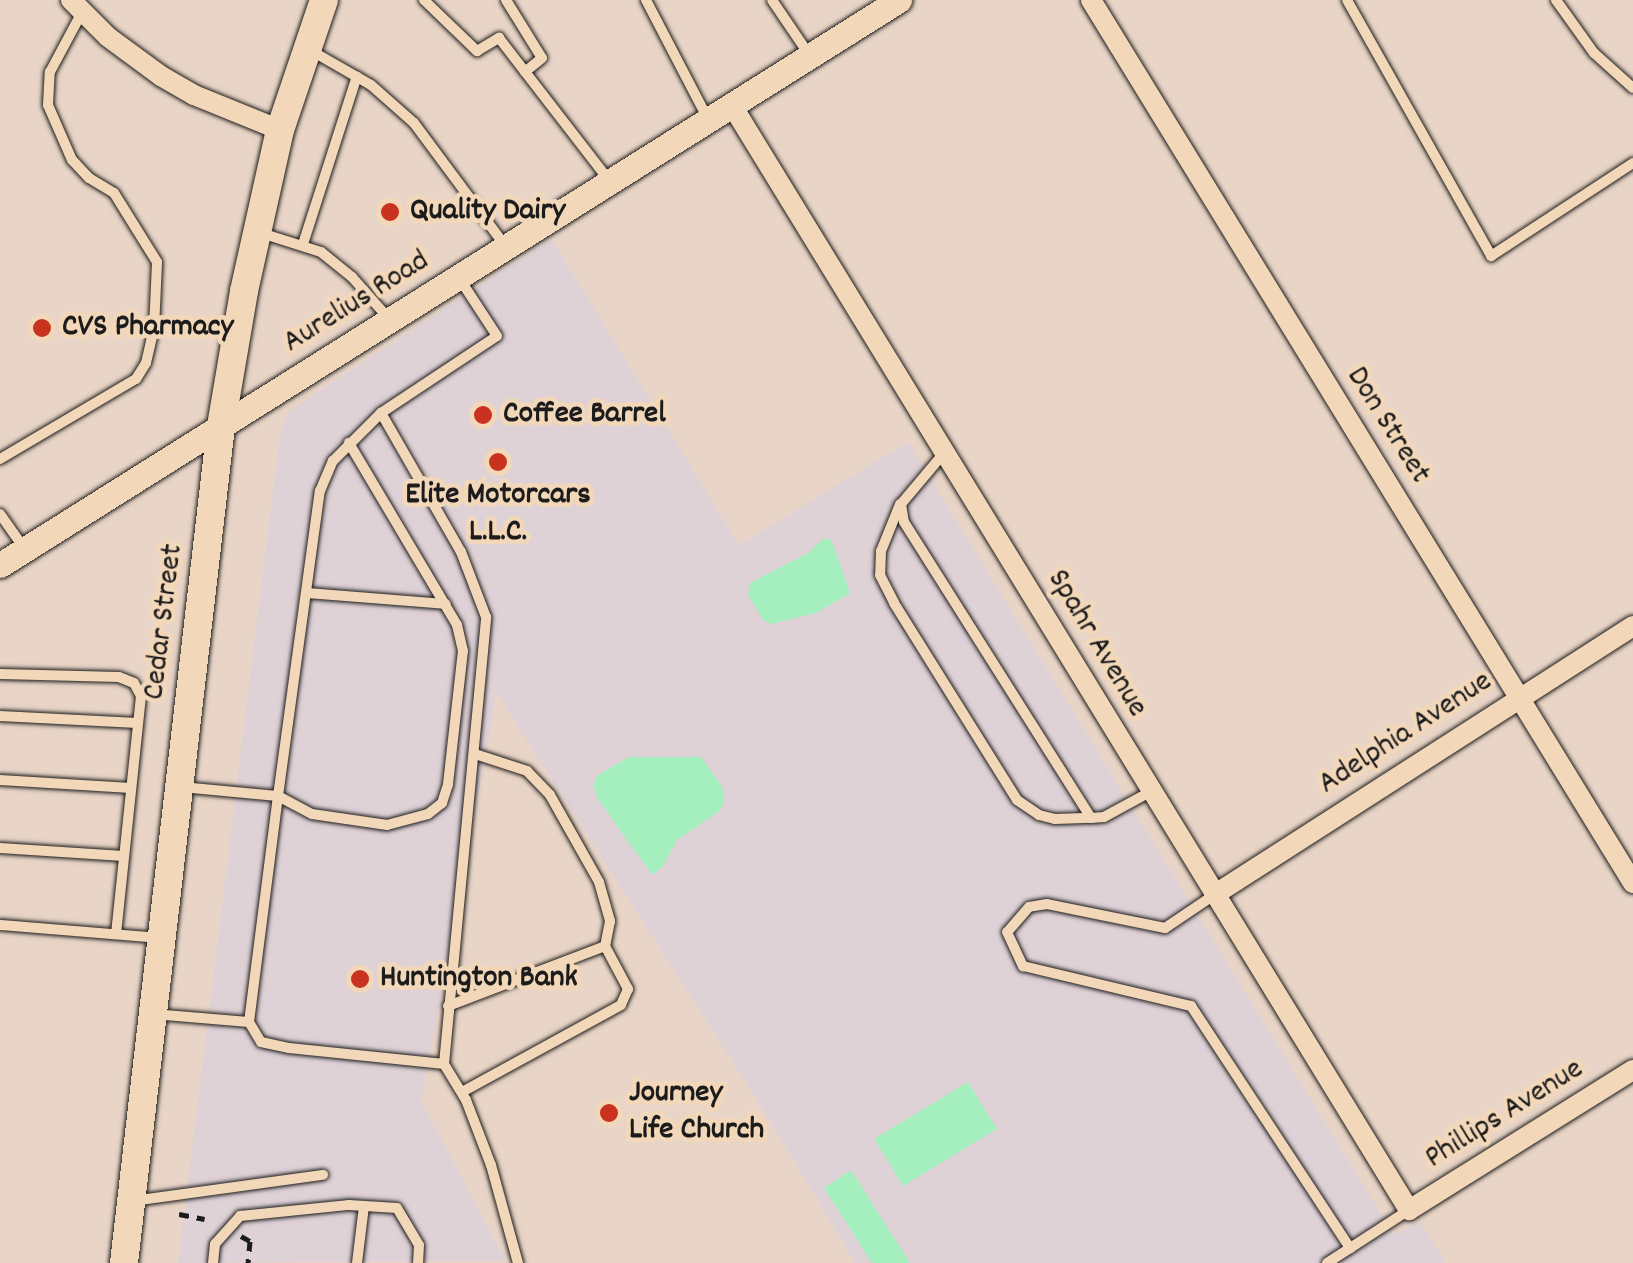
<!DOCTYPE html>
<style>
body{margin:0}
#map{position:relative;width:1633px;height:1263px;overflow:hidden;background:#e9d5c7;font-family:Dekko,sans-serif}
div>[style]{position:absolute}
.built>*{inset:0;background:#dfd2d7}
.green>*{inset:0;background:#a5eebd}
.path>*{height:5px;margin-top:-2.5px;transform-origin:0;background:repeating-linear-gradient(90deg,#1c1c1c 0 10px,transparent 0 18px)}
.roads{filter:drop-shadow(0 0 2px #1c1c1c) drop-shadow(0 0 2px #1c1c1c)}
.service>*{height:10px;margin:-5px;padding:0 5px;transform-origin:5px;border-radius:5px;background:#f2d7b9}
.minor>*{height:20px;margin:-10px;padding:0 10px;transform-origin:10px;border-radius:10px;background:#f2d7b9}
.tertiary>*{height:25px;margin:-12.5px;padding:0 12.5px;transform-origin:12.5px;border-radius:12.5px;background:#f2d7b9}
.secondary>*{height:28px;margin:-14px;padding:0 14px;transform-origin:14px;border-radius:14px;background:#f2d7b9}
.dots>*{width:28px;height:28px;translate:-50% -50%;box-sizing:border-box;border:5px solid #f2d7b9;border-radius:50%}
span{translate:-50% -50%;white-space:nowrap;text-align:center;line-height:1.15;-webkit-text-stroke:9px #f2d7b9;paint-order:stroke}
.poi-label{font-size:32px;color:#1c1c1c;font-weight:700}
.left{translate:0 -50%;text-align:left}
.street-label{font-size:32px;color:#1c1c1c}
</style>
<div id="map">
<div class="built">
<i style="clip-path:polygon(551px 238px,739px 545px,908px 442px,1394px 1235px,1420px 1221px,1446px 1263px,855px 1263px,757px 1100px,497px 694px,421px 1101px,506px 1261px,178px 1263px,280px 432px,289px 411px)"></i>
</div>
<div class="green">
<i style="clip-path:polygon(823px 539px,830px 539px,834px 547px,850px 593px,816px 613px,771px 624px,763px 620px,748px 595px,750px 583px,808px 553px)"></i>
<i style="clip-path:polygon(629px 757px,701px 757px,722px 786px,724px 803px,718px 812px,677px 840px,662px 867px,652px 875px,597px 798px,593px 785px,598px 775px)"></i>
<i style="clip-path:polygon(968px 1082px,997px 1129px,903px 1186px,874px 1139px)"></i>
<i style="clip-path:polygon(851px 1170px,910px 1263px,872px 1263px,824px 1188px)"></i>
</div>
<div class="path">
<i style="left:179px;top:1214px;width:26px;rotate:11deg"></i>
<i style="left:241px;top:1236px;width:10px;rotate:29deg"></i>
<i style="left:250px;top:1241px;width:22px;rotate:95deg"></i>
</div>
<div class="roads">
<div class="service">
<i style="left:424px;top:0;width:74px;rotate:43.9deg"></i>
<i style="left:477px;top:51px;width:26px;rotate:-31deg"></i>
<i style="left:499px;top:38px;width:178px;rotate:52.3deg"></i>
<i style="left:506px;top:0;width:68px;rotate:58.2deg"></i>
<i style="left:542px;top:58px;width:22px;rotate:141deg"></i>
<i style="left:646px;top:0;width:132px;rotate:62.5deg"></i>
<i style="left:772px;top:0;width:64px;rotate:55.8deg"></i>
<i style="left:1347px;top:0;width:294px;rotate:60.6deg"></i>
<i style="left:1491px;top:256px;width:170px;rotate:-33.2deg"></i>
<i style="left:1556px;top:0;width:65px;rotate:54.4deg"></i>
<i style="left:1594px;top:53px;width:52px;rotate:41.9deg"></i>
<i style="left:310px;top:50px;width:70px;rotate:29.8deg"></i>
<i style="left:371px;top:85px;width:57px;rotate:41.5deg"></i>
<i style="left:414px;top:123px;width:156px;rotate:53.4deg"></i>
<i style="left:258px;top:232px;width:66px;rotate:17.6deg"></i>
<i style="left:321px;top:252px;width:40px;rotate:39deg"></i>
<i style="left:352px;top:277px;width:57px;rotate:48.5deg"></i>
<i style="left:303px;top:244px;width:176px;rotate:-72.2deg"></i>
<i style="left:944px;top:453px;width:67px;rotate:130.1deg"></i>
<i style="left:901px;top:504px;width:18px;rotate:81deg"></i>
<i style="left:904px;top:522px;width:350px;rotate:57.7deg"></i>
<i style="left:1091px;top:818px;width:13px;rotate:-4deg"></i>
<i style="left:1104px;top:817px;width:52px;rotate:-28.5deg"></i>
<i style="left:0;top:459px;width:158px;rotate:-30.5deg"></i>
<i style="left:136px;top:379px;width:19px;rotate:-58deg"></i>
<i style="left:146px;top:363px;width:35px;rotate:-77deg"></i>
<i style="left:154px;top:329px;width:67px;rotate:-87.4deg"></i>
<i style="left:157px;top:262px;width:81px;rotate:-121.9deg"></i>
<i style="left:114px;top:193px;width:29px;rotate:-149deg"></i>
<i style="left:89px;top:178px;width:25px;rotate:-133deg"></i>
<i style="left:72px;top:160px;width:60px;rotate:-113.6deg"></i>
<i style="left:48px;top:105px;width:33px;rotate:-87deg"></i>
<i style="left:50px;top:72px;width:66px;rotate:-61.9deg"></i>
<i style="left:900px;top:504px;width:51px;rotate:112deg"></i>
<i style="left:881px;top:551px;width:24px;rotate:92deg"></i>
<i style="left:880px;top:575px;width:31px;rotate:63deg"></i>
<i style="left:894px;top:603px;width:232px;rotate:58deg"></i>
<i style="left:1017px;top:800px;width:27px;rotate:34deg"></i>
<i style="left:1039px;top:815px;width:16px;rotate:14deg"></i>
<i style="left:1055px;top:819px;width:36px;rotate:-2deg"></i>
<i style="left:0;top:514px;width:42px;rotate:54.8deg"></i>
<i style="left:306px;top:593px;width:140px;rotate:4.5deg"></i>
<i style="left:0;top:674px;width:119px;rotate:1.4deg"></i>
<i style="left:119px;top:677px;width:16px;rotate:22deg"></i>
<i style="left:134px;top:683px;width:15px;rotate:62deg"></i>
<i style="left:141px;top:696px;width:239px;rotate:96deg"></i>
<i style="left:0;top:716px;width:138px;rotate:2.9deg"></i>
<i style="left:475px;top:754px;width:55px;rotate:18.1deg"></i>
<i style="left:527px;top:771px;width:33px;rotate:46deg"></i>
<i style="left:550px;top:795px;width:100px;rotate:60.6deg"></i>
<i style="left:599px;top:882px;width:41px;rotate:74.2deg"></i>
<i style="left:610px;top:921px;width:25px;rotate:101deg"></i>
<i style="left:0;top:780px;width:131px;rotate:3.5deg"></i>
<i style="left:181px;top:787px;width:97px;rotate:5.3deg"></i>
<i style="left:278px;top:796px;width:308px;rotate:-82.2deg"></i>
<i style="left:320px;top:491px;width:33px;rotate:-67deg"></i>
<i style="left:333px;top:461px;width:68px;rotate:-45deg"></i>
<i style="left:0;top:848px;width:124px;rotate:3.7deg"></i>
<i style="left:1214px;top:895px;width:59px;rotate:146deg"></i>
<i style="left:1165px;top:928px;width:120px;rotate:-168.5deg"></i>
<i style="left:1047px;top:904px;width:18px;rotate:171deg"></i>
<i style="left:1029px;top:907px;width:33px;rotate:131deg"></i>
<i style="left:1007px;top:932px;width:38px;rotate:65deg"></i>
<i style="left:1023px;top:966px;width:173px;rotate:13.4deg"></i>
<i style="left:1191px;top:1006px;width:290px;rotate:56.7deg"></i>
<i style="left:0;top:925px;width:162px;rotate:4.6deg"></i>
<i style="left:448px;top:1006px;width:168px;rotate:-20.9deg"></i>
<i style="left:605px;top:946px;width:49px;rotate:61.9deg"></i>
<i style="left:628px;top:989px;width:17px;rotate:114deg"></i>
<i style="left:621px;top:1005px;width:181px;rotate:151.3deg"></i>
<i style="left:153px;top:1014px;width:96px;rotate:4.8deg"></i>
<i style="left:249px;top:1022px;width:23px;rotate:59deg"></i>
<i style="left:261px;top:1042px;width:29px;rotate:12deg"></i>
<i style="left:289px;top:1048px;width:156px;rotate:5.9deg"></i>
<i style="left:444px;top:1064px;width:42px;rotate:58.6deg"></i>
<i style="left:466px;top:1100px;width:70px;rotate:69deg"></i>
<i style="left:491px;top:1165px;width:102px;rotate:74.6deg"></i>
<i style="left:249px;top:1022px;width:228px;rotate:-82.7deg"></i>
<i style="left:278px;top:796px;width:38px;rotate:28deg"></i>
<i style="left:312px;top:814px;width:76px;rotate:8.3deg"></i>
<i style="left:387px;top:825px;width:42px;rotate:-15deg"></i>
<i style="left:428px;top:814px;width:18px;rotate:-38deg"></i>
<i style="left:442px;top:803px;width:20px;rotate:-72deg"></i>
<i style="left:448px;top:784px;width:134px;rotate:-83.6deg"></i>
<i style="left:463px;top:651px;width:27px;rotate:-103deg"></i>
<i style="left:457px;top:625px;width:212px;rotate:-120.7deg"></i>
<i style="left:444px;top:1064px;width:449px;rotate:-84.6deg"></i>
<i style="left:486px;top:617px;width:70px;rotate:-111deg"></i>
<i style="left:461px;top:552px;width:160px;rotate:-119.9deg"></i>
<i style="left:381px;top:413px;width:139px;rotate:-33.6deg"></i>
<i style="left:497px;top:336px;width:69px;rotate:-123.2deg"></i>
<i style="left:132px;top:1201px;width:193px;rotate:-7.8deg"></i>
<i style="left:213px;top:1263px;width:19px;rotate:-84deg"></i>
<i style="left:215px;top:1244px;width:38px;rotate:-48deg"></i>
<i style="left:240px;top:1216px;width:110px;rotate:-5.8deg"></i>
<i style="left:349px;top:1205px;width:48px;rotate:3.6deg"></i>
<i style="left:397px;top:1208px;width:43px;rotate:59.3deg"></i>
<i style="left:419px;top:1245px;width:18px;rotate:93deg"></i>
<i style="left:357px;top:1263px;width:57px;rotate:-83deg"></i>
<i style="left:1327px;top:1263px;width:98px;rotate:-32.9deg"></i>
</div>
<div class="minor">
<i style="left:71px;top:0;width:52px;rotate:45deg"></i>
<i style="left:108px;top:37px;width:66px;rotate:36.3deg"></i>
<i style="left:161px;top:76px;width:38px;rotate:30deg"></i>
<i style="left:194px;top:95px;width:93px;rotate:22.1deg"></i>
<i style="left:1091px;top:0;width:1036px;rotate:58.46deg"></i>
<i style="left:733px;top:107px;width:1294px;rotate:58.5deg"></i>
<i style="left:1409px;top:1210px;width:264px;rotate:-32deg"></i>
<i style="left:1214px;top:895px;width:498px;rotate:-32.7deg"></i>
</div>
<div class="tertiary">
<i style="left:0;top:565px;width:1062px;rotate:-32.15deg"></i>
</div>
<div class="secondary">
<i style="left:124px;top:1263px;width:843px;rotate:-83.39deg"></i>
<i style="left:221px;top:426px;width:137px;rotate:-80.3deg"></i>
<i style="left:244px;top:291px;width:165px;rotate:-77.4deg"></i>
<i style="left:280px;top:130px;width:137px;rotate:-71.3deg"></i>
</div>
</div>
<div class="dots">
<i style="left:390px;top:212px;background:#c8321e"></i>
<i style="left:42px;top:328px;background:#c8321e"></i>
<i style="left:483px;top:415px;background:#c8321e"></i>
<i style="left:498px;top:462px;background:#c8321e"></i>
<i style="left:360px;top:979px;background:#c8321e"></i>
<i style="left:609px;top:1113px;background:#c8321e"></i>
</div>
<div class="poi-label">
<span class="left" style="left:410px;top:212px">Quality Dairy</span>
<span class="left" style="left:62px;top:328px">CVS Pharmacy</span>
<span class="left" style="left:503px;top:415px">Coffee Barrel</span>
<span style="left:498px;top:515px">Elite Motorcars<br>L.L.C.</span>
<span class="left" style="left:380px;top:979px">Huntington Bank</span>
<span class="left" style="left:629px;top:1113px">Journey<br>Life Church</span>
</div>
<div class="street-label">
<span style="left:357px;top:303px;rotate:-32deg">Aurelius Road</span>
<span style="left:1387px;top:426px;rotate:58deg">Don Street</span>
<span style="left:165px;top:622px;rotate:-83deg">Cedar Street</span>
<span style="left:1096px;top:644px;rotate:59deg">Spahr Avenue</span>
<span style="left:1406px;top:734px;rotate:-33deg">Adelphia Avenue</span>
<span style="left:1505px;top:1115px;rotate:-32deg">Phillips Avenue</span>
</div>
</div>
